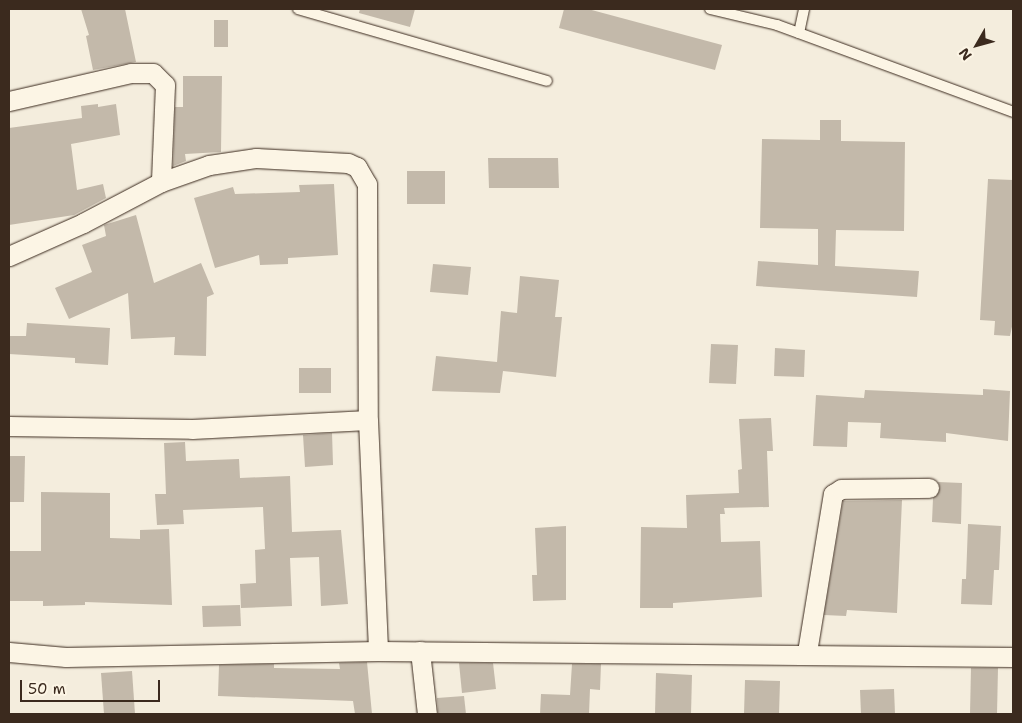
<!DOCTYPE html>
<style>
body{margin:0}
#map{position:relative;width:1022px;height:723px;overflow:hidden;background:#f4eddd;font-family:"Shantell Sans",sans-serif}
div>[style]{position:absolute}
.building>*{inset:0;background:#c3b9aa}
.roads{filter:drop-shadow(0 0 1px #3b2a1e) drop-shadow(0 0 1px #3b2a1e)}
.lane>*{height:10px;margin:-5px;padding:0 5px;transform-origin:5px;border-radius:5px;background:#fcf5e5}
.street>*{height:19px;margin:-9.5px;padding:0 9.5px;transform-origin:9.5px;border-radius:9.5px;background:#fcf5e5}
span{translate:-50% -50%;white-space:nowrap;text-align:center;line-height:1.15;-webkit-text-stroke:5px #fcf5e5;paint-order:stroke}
.frame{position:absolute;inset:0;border:10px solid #3b2a1e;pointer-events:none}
.north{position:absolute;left:952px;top:20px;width:50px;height:50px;-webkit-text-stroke:4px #fcf5e5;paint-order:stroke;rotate:232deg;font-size:14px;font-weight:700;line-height:20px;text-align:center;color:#3b2a1e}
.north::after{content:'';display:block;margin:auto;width:18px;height:22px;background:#3b2a1e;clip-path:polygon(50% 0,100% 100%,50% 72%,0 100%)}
.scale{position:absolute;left:20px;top:680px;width:140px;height:22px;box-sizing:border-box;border:2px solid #3b2a1e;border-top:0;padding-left:6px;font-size:15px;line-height:18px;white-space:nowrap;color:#3b2a1e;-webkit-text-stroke:4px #fcf5e5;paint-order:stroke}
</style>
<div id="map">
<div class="building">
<i style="clip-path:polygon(81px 9px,125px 9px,136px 62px,93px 70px,86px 36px,89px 35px)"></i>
<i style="clip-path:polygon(360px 9px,415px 9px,410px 27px,359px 13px)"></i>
<i style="clip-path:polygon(564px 9px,588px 9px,722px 45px,715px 70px,559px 28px)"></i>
<i style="clip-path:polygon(214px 20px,228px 20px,228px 47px,214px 47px)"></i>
<i style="clip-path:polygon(183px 76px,222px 76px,221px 152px,185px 154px,186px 161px,173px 166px,175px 107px,183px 107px)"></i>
<i style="clip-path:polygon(98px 104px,98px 107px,116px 104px,120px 135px,71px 144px,77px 190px,103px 184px,106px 198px,74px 215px,9px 225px,9px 128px,82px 118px,81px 106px)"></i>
<i style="clip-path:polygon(820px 120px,841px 120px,841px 141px,905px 142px,904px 231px,836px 230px,835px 266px,919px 271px,917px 297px,756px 286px,758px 261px,818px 265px,818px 229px,760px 228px,762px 139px,820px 140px)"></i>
<i style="clip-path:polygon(488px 158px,558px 158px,559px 188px,489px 188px)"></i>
<i style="clip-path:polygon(407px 171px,445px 171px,445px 204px,407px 204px)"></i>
<i style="clip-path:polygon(988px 179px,1013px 180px,1013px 322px,1010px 336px,994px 335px,995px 321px,980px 320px)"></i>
<i style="clip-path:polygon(334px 184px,338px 255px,288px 258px,288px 264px,260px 265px,259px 255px,215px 268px,194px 198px,233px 187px,235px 194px,300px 192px,299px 185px)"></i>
<i style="clip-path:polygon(136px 215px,154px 283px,201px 263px,214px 294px,207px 297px,206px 356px,174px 355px,175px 337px,131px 339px,128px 293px,69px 319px,55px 288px,92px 272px,82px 245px,106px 236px,104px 225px)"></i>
<i style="clip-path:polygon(433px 264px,471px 267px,468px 295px,430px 292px)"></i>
<i style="clip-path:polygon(520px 276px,559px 280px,555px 317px,562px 317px,556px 377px,503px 371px,500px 393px,432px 391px,436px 356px,497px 362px,501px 311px,517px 313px)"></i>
<i style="clip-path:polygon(27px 323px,110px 328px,108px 365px,75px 363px,75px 358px,9px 354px,9px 336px,26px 336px)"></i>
<i style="clip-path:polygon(711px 344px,738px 345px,736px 384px,709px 383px)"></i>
<i style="clip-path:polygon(775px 348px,805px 350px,804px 377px,774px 376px)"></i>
<i style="clip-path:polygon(299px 368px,331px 368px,331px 393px,299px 393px)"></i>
<i style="clip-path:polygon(983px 389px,1010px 391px,1008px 441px,946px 433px,946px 442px,880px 438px,881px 423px,848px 422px,847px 447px,813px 446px,816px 395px,864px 398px,865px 390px,983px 395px)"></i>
<i style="clip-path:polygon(771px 418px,773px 451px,767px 451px,769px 507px,724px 508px,725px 514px,720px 514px,721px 542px,760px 541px,762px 597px,673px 603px,673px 608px,640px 608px,641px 527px,687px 528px,686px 495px,739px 493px,738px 470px,742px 469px,739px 419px)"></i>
<i style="clip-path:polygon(332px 433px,333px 465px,305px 467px,303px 435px)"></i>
<i style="clip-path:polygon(185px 442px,186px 461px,239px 459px,240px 478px,290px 476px,292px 532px,341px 530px,348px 604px,321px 606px,319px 557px,290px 558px,292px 606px,241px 608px,240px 584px,256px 583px,255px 550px,265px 549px,263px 507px,183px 510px,184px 524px,157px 525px,155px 494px,166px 494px,164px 443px)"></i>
<i style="clip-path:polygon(9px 456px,25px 456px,24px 502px,9px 502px)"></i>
<i style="clip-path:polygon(938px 482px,962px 483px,961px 524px,932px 522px,933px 498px,940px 488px)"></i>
<i style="clip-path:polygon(41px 492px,110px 493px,110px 538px,140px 539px,140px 530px,169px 529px,172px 605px,85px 602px,85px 605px,43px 606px,43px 601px,9px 601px,9px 551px,41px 551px)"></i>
<i style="clip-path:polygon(902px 500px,897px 613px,847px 610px,846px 616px,824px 615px,843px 501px)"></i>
<i style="clip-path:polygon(968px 524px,1001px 526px,999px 570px,994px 570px,992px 605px,961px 604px,962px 579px,966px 579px)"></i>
<i style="clip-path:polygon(566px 526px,566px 600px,533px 601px,532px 575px,537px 575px,535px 528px)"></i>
<i style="clip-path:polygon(240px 605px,241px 626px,203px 627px,202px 606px)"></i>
<i style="clip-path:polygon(367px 662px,372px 714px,355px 714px,353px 701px,218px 696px,219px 665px,274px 664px,274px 668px,340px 669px,339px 663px)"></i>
<i style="clip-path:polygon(459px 663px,493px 663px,496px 689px,462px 693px)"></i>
<i style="clip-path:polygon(572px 664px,601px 664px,600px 690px,590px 689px,589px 714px,540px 714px,541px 694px,570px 695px)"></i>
<i style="clip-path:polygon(971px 668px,998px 668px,997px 714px,970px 714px)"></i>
<i style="clip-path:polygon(132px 671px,135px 714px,104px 714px,101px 673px)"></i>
<i style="clip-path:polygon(656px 673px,692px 675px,691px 714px,655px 714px)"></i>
<i style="clip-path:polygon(745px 680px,780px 681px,779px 714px,744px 714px)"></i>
<i style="clip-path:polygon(894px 689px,895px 714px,861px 714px,860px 690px)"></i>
<i style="clip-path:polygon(464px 696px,466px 714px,438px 714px,437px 698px)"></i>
</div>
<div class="roads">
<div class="lane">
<i style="left:298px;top:9px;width:259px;rotate:16.1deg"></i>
<i style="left:710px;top:9px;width:69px;rotate:13.4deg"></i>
<i style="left:777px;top:25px;width:252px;rotate:20.2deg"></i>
<i style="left:799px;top:33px;width:25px;rotate:-78deg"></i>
</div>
<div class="street">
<i style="left:9px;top:101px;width:125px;rotate:-12.9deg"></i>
<i style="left:131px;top:73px;width:22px"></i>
<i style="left:153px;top:73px;width:17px;rotate:45deg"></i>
<i style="left:165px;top:85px;width:97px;rotate:92.4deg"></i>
<i style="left:9px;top:256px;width:81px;rotate:-24deg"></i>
<i style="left:83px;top:223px;width:88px;rotate:-27.7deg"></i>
<i style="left:161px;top:182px;width:51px;rotate:-19.5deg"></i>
<i style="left:209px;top:165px;width:48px;rotate:-8.5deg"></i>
<i style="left:256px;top:158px;width:92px;rotate:3.1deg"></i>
<i style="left:348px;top:163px;width:10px;rotate:24deg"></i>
<i style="left:357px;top:167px;width:20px;rotate:60deg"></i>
<i style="left:367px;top:184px;width:236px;rotate:89.8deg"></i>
<i style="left:368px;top:420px;width:231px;rotate:87.5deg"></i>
<i style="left:9px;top:426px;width:183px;rotate:0.9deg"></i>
<i style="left:192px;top:429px;width:176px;rotate:-2.9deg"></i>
<i style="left:420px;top:651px;width:63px;rotate:83.7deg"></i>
<i style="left:9px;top:652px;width:57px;rotate:5deg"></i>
<i style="left:66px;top:657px;width:312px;rotate:-1.1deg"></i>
<i style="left:378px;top:651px;width:635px;rotate:0.54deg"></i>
<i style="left:807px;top:652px;width:160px;rotate:-80.7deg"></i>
<i style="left:833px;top:494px;width:9px;rotate:-32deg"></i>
<i style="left:841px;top:489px;width:88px;rotate:-0.7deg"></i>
</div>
</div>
<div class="frame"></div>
<div class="north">N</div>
<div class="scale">50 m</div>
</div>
